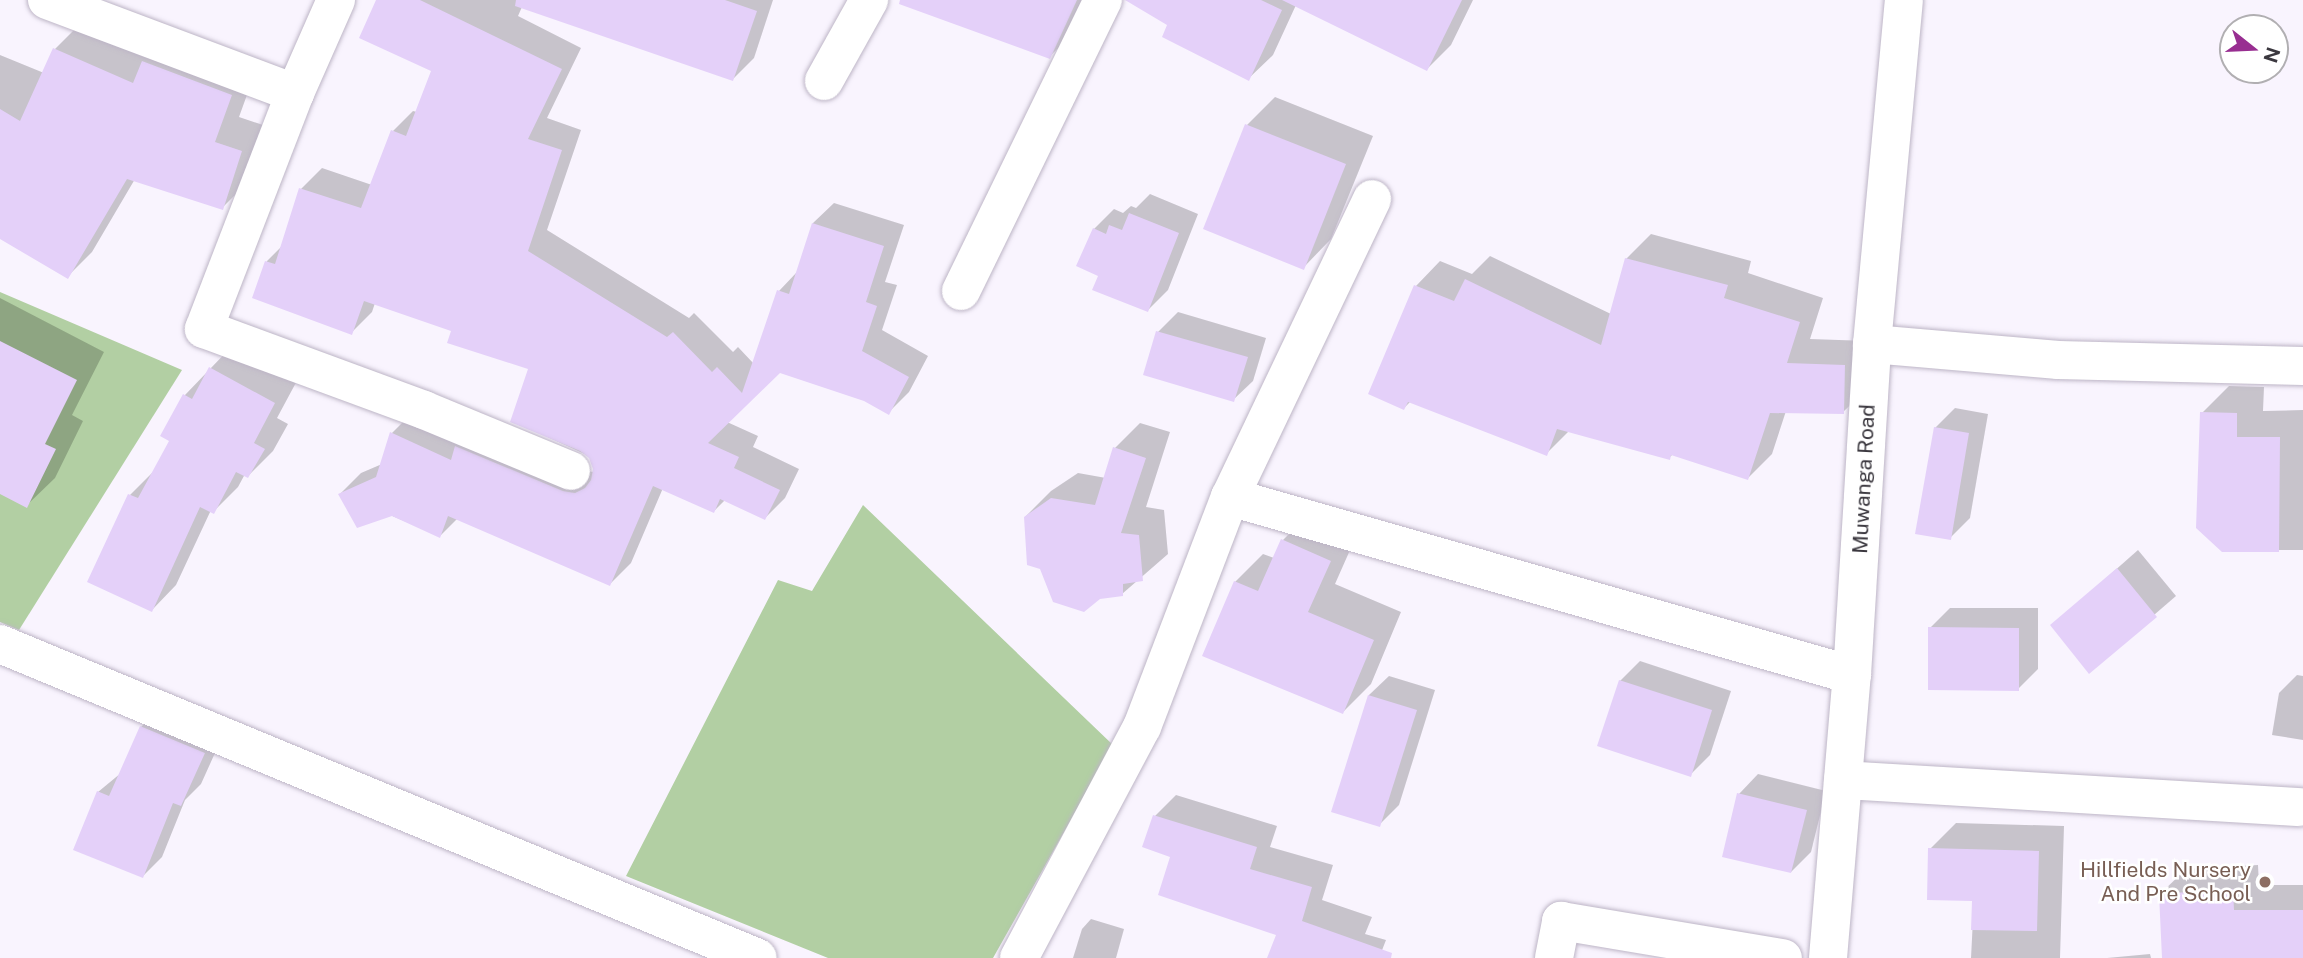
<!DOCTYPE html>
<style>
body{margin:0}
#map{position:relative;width:2303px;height:958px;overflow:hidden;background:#f9f4fe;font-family:"Public Sans",sans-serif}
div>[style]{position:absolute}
.green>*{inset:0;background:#b2cfa3}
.shadow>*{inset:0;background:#0003}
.building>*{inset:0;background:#e4d0f9}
.roads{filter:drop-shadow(0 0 2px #bdb5c6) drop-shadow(0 0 2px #bdb5c6)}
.minor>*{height:38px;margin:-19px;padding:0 19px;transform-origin:19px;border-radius:19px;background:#fff}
.dots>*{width:19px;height:19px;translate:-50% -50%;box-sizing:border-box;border:4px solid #fff;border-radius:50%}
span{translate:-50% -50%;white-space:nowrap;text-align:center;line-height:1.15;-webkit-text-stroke:5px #fff;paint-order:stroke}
.street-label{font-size:21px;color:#3b383f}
.education-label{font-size:21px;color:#785e54}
.right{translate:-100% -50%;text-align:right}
.north{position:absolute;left:2219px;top:14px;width:70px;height:70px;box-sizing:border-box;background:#fff;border:2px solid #b1afb2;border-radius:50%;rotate:108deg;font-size:19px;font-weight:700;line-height:28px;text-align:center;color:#3b383f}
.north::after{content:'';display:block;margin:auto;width:24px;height:32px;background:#982e91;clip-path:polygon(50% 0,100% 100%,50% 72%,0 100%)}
</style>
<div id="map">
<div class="green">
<i style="clip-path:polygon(0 292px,182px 370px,19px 630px,0 622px)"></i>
<i style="clip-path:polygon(863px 505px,1113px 745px,993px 958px,828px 958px,626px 876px,778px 580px,812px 591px)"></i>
</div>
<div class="shadow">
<i style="clip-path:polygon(378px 0,525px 0,518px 16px,581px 48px,547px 118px,581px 130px,547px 230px,689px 318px,694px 313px,733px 352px,738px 347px,754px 364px,779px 291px,797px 272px,813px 223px,834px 203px,904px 225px,885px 282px,897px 285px,882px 330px,928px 356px,909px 392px,888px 413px,865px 400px,780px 371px,727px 422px,758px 436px,753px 447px,799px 469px,785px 498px,765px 518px,725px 500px,714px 511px,663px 488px,631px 563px,610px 584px,458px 518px,440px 536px,340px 494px,361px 473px,382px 464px,392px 433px,412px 413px,584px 471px,594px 472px,594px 469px,589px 456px,513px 421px,530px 368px,454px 330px,375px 303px,372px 312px,351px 333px,254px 297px,267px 261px,282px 246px,301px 189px,322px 168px,372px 185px,393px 131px,413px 111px,417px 112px,433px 70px)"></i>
<i style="clip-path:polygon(584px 0,773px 0,754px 58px,733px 79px)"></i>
<i style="clip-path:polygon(915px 0,1090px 0,1078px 29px,1049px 57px)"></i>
<i style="clip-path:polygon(1168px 0,1473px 0,1451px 45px,1427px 69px,1296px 5px,1273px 55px,1248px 79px,1169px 25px)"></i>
<i style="clip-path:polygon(80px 24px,256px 70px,239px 117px,266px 126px,247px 183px,222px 208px,135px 179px,92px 252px,67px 277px,0 237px,0 55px,44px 73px,55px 49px)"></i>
<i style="clip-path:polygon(1275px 97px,1373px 136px,1331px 239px,1303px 268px,1247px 125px)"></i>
<i style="clip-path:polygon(1150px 194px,1198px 214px,1168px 290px,1148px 310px,1100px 275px,1094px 229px,1114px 209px,1123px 213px,1131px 206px,1136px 208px)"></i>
<i style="clip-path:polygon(1651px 234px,1751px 261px,1748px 273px,1823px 298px,1810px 339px,1868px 341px,1868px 388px,1843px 412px,1786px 411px,1772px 454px,1748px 478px,1673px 454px,1669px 458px,1569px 431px,1546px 454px,1411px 401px,1404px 408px,1371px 393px,1416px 286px,1440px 261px,1472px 274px,1490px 256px,1611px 314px,1626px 259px)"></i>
<i style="clip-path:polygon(0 298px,104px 352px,72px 415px,83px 421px,55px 478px,26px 506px,0 493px)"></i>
<i style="clip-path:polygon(1178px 312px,1266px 338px,1253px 381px,1233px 400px,1158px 332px)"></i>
<i style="clip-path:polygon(235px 343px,299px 377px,277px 418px,288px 424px,273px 451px,248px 476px,245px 474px,238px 487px,213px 512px,211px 510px,176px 585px,152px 610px,130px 495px,155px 470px,171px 440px,162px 436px,185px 395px)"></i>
<i style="clip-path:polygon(2229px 386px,2264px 387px,2263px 411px,2303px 410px,2303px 550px,2222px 550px,2202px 413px)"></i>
<i style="clip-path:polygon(1955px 408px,1988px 414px,1970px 518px,1950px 538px,1935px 428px)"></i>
<i style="clip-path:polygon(1140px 423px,1170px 432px,1146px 507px,1164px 510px,1168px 554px,1122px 594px,1025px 517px,1051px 491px,1078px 473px,1106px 478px,1115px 448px)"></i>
<i style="clip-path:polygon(1311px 512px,1358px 532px,1335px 584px,1401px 612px,1371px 684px,1343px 712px,1235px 582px,1263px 554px,1274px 558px,1283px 540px)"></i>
<i style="clip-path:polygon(2138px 550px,2176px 596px,2089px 671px,2052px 626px)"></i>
<i style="clip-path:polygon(1950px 608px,2038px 608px,2038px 669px,2018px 689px,1930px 628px)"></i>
<i style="clip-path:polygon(1640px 661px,1731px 691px,1710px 755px,1690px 775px,1620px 681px)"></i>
<i style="clip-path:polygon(2297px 675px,2303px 676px,2303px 740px,2272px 735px,2279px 693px)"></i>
<i style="clip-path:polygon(1389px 676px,1435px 690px,1399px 805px,1379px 825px,1369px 695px)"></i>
<i style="clip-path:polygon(161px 707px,224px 733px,201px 784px,185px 800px,162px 857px,143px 876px,98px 792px,121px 773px,141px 727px)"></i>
<i style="clip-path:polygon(1758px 774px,1826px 791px,1811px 852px,1791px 872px,1739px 794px)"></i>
<i style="clip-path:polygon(1176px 795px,1277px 826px,1270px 847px,1333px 865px,1322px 900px,1372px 917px,1365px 934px,1386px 940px,1379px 958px,1269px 958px,1278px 934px,1173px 856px,1155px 816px)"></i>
<i style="clip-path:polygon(1956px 823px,2064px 826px,2060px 958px,1971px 958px,1974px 899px,1930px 849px)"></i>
<i style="clip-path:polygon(2258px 865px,2259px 885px,2303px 885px,2303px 958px,2164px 958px,2160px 894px,2186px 869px)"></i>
<i style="clip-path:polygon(1091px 919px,1124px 929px,1116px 958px,1073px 958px,1082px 929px)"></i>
<i style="clip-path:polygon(2150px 954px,2151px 958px,2107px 958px)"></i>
</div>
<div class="building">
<i style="clip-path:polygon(376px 0,420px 0,562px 69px,528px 139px,562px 150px,528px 251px,667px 337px,673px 332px,712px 372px,717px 367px,742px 393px,777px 290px,789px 294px,812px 223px,884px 246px,866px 302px,877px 306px,862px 351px,909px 377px,889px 415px,864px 401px,780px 373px,708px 443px,739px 457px,734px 468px,780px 490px,765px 520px,720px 499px,714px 513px,653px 486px,610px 586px,448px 516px,440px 538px,392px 516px,357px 528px,338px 494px,376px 477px,390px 432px,451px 460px,455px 446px,563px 491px,575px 493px,585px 488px,591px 480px,593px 469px,589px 458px,580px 451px,510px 422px,528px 369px,447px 343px,451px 331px,364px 301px,352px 335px,252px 298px,265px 261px,275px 264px,299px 188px,361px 208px,391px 130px,406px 136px,431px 71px,359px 38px)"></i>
<i style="clip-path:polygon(516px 0,725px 0,757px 11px,733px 81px,515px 6px)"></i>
<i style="clip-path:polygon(900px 0,1077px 0,1050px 59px,899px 4px)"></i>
<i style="clip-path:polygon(1125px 0,1261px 0,1282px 10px,1249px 81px,1162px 37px,1167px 25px)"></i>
<i style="clip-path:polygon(1282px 0,1462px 0,1427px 71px)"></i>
<i style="clip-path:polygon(53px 48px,133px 83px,142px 61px,232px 95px,215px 142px,242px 151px,223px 210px,127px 179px,68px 279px,0 239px,0 109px,20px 121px)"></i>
<i style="clip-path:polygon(1245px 124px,1346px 164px,1304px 270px,1203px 229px)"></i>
<i style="clip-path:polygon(1129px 213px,1179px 233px,1148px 312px,1092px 290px,1098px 276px,1076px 266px,1093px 228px,1106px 234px,1109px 225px,1122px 230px)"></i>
<i style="clip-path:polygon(1625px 258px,1728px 285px,1724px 298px,1800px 322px,1787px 363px,1845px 365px,1844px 414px,1770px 413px,1748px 480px,1671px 455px,1670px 460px,1557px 429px,1547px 456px,1408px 402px,1404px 410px,1368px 394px,1414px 285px,1454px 301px,1465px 279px,1601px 345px)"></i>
<i style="clip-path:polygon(1156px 331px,1248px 357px,1234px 402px,1143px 375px)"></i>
<i style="clip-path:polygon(0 341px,77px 380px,45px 444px,56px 449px,27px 508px,0 494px)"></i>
<i style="clip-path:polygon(209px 367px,275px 403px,254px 443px,265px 449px,248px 478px,236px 472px,214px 514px,200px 507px,152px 612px,87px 582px,128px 494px,138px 498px,169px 441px,160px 436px,183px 394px,192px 399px)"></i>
<i style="clip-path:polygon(2200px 412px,2237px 413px,2237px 437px,2280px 437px,2279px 552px,2222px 552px,2196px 528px)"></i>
<i style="clip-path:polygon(1934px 427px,1969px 433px,1951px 540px,1915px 534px)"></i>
<i style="clip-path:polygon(1113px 447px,1146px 458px,1121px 533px,1139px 535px,1143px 581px,1123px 584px,1123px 596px,1100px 599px,1084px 612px,1053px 602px,1040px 569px,1027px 565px,1024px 517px,1051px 498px,1095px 505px)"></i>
<i style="clip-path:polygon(1281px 539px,1331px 561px,1308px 612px,1374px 640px,1343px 714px,1202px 656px,1234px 581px,1258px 591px)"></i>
<i style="clip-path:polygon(2117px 568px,2157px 617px,2089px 674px,2050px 625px)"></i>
<i style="clip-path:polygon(1928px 627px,2019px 628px,2019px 691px,1928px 690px)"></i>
<i style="clip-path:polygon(1619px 680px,1712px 710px,1691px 777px,1597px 746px)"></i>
<i style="clip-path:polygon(1368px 695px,1417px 710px,1380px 827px,1331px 812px)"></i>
<i style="clip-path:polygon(140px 726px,205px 753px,181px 806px,173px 803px,143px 878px,73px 850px,97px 791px,109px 796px)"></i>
<i style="clip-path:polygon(1737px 793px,1807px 810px,1791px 873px,1722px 857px)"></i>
<i style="clip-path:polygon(1153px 815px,1257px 847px,1250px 869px,1312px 887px,1302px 921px,1392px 953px,1391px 958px,1267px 958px,1276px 935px,1158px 895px,1170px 857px,1142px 847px)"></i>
<i style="clip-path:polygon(1928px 848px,2039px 851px,2037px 931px,1971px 930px,1972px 901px,1927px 900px)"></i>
<i style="clip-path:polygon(2233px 889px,2234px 910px,2303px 910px,2303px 958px,2162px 958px,2159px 894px)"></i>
</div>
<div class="roads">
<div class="minor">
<i style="left:47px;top:0;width:265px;rotate:20.6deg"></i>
<i style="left:336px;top:0;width:102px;rotate:113.8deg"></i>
<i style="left:295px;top:93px;width:253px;rotate:111.1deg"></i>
<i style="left:204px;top:329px;width:234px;rotate:20.2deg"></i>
<i style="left:424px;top:410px;width:159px;rotate:22.5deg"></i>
<i style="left:824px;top:81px;width:93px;rotate:-60.9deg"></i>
<i style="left:961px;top:291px;width:324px;rotate:-64deg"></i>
<i style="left:1872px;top:344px;width:187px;rotate:4.9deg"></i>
<i style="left:2058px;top:360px;width:245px;rotate:1.4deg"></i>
<i style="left:1230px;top:497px;width:330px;rotate:-64.5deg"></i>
<i style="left:0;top:644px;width:820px;rotate:22.5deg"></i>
<i style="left:1843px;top:780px;width:457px;rotate:3.4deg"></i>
<i style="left:1019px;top:958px;width:262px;rotate:-62deg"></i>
<i style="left:1142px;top:727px;width:246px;rotate:-69.1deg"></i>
<i style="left:1230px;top:497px;width:647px;rotate:15.97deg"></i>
<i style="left:1554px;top:958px;width:38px;rotate:-79deg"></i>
<i style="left:1561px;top:921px;width:225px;rotate:9.5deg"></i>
<i style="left:1828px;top:958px;width:284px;rotate:-85.2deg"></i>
<i style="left:1852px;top:675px;width:332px;rotate:-86.5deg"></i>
<i style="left:1872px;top:344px;width:345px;rotate:-84.7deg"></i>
</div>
</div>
<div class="dots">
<i style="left:2265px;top:882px;background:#8d6e63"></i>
</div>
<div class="street-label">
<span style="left:1864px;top:479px;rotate:-87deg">Muwanga Road</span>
</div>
<div class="education-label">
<span class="right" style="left:2251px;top:882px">Hillfields Nursery<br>And Pre School</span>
</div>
<div class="north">N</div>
</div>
